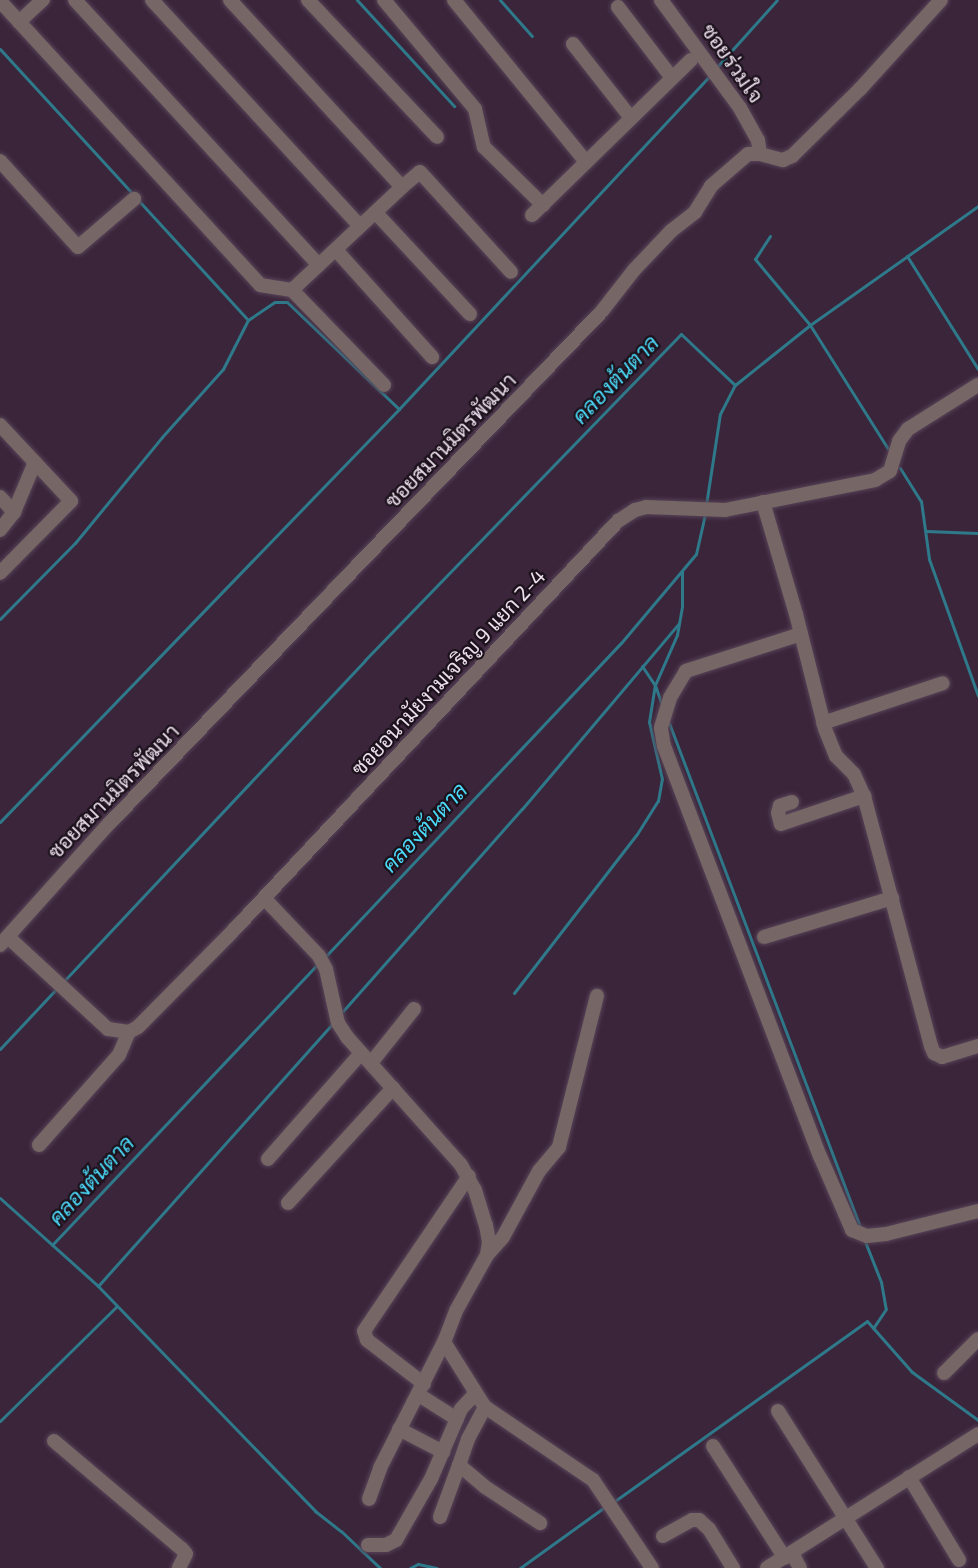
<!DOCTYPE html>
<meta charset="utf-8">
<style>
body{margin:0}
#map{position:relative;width:978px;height:1568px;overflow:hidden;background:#3b253b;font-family:"Exo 2",Sarabun,sans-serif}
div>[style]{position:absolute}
.stream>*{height:3px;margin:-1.5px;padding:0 1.5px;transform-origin:1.5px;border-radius:1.5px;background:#2e798a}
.roads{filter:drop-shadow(0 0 2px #574357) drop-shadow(0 0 2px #574357)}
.minor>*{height:14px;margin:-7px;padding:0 7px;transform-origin:7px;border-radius:7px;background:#766665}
span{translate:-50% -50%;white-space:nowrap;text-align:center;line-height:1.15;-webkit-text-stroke:4.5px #1c121c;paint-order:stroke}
.street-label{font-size:21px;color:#ecdeec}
.water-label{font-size:22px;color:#4bdaf9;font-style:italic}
</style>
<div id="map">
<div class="stream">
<i style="left:357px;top:0;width:144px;rotate:47.5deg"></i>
<i style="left:500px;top:0;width:48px;rotate:48.4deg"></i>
<i style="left:0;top:49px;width:197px;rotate:47.5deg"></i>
<i style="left:716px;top:68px;width:91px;rotate:-48.1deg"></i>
<i style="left:139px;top:201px;width:161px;rotate:47.5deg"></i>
<i style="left:770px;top:236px;width:27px;rotate:123deg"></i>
<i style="left:755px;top:259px;width:86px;rotate:50.2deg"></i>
<i style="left:810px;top:325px;width:146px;rotate:57.8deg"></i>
<i style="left:907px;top:256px;width:133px;rotate:57.9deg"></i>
<i style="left:900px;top:468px;width:39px;rotate:58deg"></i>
<i style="left:921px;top:501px;width:59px;rotate:82.1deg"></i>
<i style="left:929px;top:559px;width:145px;rotate:70.3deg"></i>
<i style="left:706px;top:505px;width:92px;rotate:-81.3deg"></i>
<i style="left:720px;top:414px;width:33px;rotate:-63deg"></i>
<i style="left:926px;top:531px;width:52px;rotate:2.2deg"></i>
<i style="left:0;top:619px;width:107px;rotate:-45.4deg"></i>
<i style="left:75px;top:543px;width:137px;rotate:-50.6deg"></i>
<i style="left:162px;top:437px;width:91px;rotate:-48.1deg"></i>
<i style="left:223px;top:369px;width:55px;rotate:-63deg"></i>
<i style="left:248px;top:320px;width:32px;rotate:-34deg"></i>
<i style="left:275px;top:302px;width:12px"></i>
<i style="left:287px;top:302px;width:155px;rotate:43.7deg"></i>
<i style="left:642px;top:666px;width:23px;rotate:56deg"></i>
<i style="left:655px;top:685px;width:21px;rotate:71deg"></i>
<i style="left:669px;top:723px;width:539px;rotate:69.24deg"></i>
<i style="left:0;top:822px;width:574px;rotate:-45.99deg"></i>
<i style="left:399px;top:409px;width:456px;rotate:-47deg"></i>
<i style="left:324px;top:958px;width:433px;rotate:-46.7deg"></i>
<i style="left:621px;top:643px;width:116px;rotate:-49.9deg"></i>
<i style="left:696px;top:554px;width:41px;rotate:-77.3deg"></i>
<i style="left:63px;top:982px;width:441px;rotate:-46.8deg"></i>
<i style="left:365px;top:660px;width:454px;rotate:-45.9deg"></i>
<i style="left:681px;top:334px;width:74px;rotate:43.4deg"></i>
<i style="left:735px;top:385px;width:96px;rotate:-38.7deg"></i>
<i style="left:810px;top:325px;width:206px;rotate:-35.3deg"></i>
<i style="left:514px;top:993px;width:201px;rotate:-52.3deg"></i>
<i style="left:637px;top:834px;width:39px;rotate:-58deg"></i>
<i style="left:658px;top:801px;width:22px;rotate:-80deg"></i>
<i style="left:662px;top:779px;width:58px;rotate:-102.8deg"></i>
<i style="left:649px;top:722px;width:37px;rotate:-81deg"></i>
<i style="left:655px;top:685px;width:55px;rotate:-66.3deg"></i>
<i style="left:677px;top:635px;width:29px;rotate:-80deg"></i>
<i style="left:682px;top:606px;width:35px;rotate:-90deg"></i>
<i style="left:343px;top:1011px;width:270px;rotate:-48.5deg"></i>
<i style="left:522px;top:809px;width:243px;rotate:-49.8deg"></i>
<i style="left:0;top:1049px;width:85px;rotate:-46.9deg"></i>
<i style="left:0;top:1198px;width:132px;rotate:41.9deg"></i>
<i style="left:98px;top:1286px;width:313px;rotate:46deg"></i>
<i style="left:315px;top:1511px;width:33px;rotate:38deg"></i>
<i style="left:341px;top:1531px;width:54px;rotate:43.5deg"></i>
<i style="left:864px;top:1239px;width:46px;rotate:68.4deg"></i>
<i style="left:881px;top:1282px;width:27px;rotate:80deg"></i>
<i style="left:886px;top:1309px;width:23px;rotate:124deg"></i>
<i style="left:52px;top:1245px;width:388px;rotate:-46.6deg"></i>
<i style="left:98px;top:1286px;width:350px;rotate:-48.2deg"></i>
<i style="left:0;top:1421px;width:164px;rotate:-44.5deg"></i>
<i style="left:612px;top:1503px;width:313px;rotate:-35.5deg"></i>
<i style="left:867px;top:1321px;width:68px;rotate:48.6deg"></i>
<i style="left:912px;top:1372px;width:82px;rotate:36deg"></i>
<i style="left:410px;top:1568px;width:9px;rotate:-27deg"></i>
<i style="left:418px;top:1564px;width:19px;rotate:12deg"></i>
<i style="left:520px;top:1568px;width:106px;rotate:-35.8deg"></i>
</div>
<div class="roads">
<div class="minor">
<i style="left:75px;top:0;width:360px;rotate:47.4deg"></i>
<i style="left:152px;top:0;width:307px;rotate:47.4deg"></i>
<i style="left:230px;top:0;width:254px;rotate:47.4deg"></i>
<i style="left:308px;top:0;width:188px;rotate:46.7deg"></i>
<i style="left:384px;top:0;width:142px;rotate:50.1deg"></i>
<i style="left:475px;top:109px;width:39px;rotate:77deg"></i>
<i style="left:484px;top:147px;width:83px;rotate:44.5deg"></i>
<i style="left:454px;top:0;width:209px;rotate:50.8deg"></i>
<i style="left:661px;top:0;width:134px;rotate:53.8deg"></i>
<i style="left:740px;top:108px;width:37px;rotate:61deg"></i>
<i style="left:758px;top:140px;width:14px;rotate:82deg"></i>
<i style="left:0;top:1px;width:385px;rotate:47.5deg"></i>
<i style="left:260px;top:285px;width:32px;rotate:9deg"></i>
<i style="left:618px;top:7px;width:89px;rotate:52.7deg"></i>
<i style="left:19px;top:22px;width:33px;rotate:-43deg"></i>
<i style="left:573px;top:44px;width:94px;rotate:51.9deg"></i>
<i style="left:0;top:161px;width:116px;rotate:47.8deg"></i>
<i style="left:78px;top:247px;width:74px;rotate:-40.6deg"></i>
<i style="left:376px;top:213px;width:138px;rotate:47.1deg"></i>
<i style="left:532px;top:215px;width:222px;rotate:-44.3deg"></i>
<i style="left:336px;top:250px;width:144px;rotate:48.1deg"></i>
<i style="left:384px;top:385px;width:132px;rotate:-134.1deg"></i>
<i style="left:292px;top:290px;width:151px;rotate:-43.1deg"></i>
<i style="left:402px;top:187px;width:23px;rotate:-40deg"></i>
<i style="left:420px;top:172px;width:135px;rotate:47.7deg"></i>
<i style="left:0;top:425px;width:104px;rotate:46.9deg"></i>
<i style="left:71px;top:501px;width:101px;rotate:134.6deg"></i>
<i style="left:0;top:497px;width:21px;rotate:47deg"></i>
<i style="left:763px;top:502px;width:117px;rotate:73.6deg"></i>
<i style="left:796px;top:614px;width:119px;rotate:75.8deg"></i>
<i style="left:825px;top:729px;width:29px;rotate:68deg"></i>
<i style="left:836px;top:756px;width:25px;rotate:45deg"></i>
<i style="left:854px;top:774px;width:24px;rotate:66deg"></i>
<i style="left:864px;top:796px;width:259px;rotate:75deg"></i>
<i style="left:931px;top:1046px;width:8px;rotate:67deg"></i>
<i style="left:934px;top:1053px;width:9px;rotate:27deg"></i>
<i style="left:942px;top:1057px;width:38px;rotate:-17deg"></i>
<i style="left:0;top:530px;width:23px;rotate:-52deg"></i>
<i style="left:14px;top:512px;width:54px;rotate:-67.2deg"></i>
<i style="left:801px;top:634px;width:121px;rotate:162.2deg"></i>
<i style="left:686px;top:671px;width:31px;rotate:121deg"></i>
<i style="left:670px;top:698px;width:31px;rotate:107deg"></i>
<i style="left:661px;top:728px;width:18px;rotate:81deg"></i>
<i style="left:664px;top:746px;width:439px;rotate:69.2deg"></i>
<i style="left:820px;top:1156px;width:81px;rotate:66.6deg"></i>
<i style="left:852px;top:1230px;width:16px;rotate:22deg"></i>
<i style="left:867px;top:1236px;width:19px;rotate:-6deg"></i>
<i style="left:886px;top:1234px;width:95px;rotate:-14deg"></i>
<i style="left:823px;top:723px;width:126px;rotate:-18.4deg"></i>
<i style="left:792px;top:802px;width:13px;rotate:162deg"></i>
<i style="left:780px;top:806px;width:7px;rotate:106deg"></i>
<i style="left:778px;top:813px;width:11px;rotate:75deg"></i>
<i style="left:781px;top:824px;width:88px;rotate:-18.6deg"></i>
<i style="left:264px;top:898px;width:80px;rotate:46.5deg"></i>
<i style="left:319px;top:956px;width:15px;rotate:62deg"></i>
<i style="left:326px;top:969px;width:55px;rotate:77.5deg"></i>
<i style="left:338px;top:1023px;width:17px;rotate:57deg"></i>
<i style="left:347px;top:1037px;width:171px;rotate:48.3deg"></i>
<i style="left:461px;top:1165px;width:29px;rotate:61deg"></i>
<i style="left:475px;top:1190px;width:37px;rotate:73deg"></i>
<i style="left:486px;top:1225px;width:17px;rotate:80deg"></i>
<i style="left:489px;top:1242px;width:13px;rotate:99deg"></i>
<i style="left:487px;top:1255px;width:64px;rotate:119deg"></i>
<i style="left:456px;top:1311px;width:33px;rotate:111deg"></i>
<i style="left:444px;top:1342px;width:77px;rotate:57.8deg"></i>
<i style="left:485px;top:1407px;width:130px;rotate:34.1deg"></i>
<i style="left:593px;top:1480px;width:106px;rotate:56.2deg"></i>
<i style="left:8px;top:937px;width:136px;rotate:42.6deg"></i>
<i style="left:108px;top:1029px;width:21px;rotate:8deg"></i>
<i style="left:129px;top:1032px;width:10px;rotate:-29deg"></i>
<i style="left:138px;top:1027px;width:134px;rotate:-45.3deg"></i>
<i style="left:232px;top:932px;width:564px;rotate:-46.8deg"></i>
<i style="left:618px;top:521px;width:20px;rotate:-33deg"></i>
<i style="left:635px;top:510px;width:11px;rotate:-15deg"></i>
<i style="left:646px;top:507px;width:79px;rotate:2.2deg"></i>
<i style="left:725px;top:510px;width:153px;rotate:-11.3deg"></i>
<i style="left:875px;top:480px;width:17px;rotate:-31deg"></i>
<i style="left:890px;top:471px;width:31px;rotate:-73deg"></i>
<i style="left:899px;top:441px;width:15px;rotate:-53deg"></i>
<i style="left:908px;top:429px;width:83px;rotate:-32.2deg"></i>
<i style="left:764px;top:937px;width:134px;rotate:-16.9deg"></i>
<i style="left:0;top:945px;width:159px;rotate:-48.1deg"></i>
<i style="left:106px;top:827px;width:716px;rotate:-46.13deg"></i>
<i style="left:602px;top:311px;width:52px;rotate:-52deg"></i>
<i style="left:634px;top:270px;width:54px;rotate:-46.5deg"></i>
<i style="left:671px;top:231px;width:31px;rotate:-38deg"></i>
<i style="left:695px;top:212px;width:31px;rotate:-58deg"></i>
<i style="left:711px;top:186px;width:49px;rotate:-40.9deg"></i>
<i style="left:748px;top:154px;width:12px"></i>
<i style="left:760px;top:154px;width:24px;rotate:15deg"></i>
<i style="left:783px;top:160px;width:10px;rotate:-24deg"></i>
<i style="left:792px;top:156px;width:95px;rotate:-44.6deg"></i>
<i style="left:860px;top:89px;width:120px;rotate:-47.7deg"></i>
<i style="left:371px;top:1063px;width:69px;rotate:-51.5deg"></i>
<i style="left:39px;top:1145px;width:120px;rotate:-48.4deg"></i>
<i style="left:119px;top:1055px;width:25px;rotate:-67deg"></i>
<i style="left:268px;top:1159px;width:141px;rotate:-48.7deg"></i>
<i style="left:288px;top:1203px;width:156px;rotate:-47.6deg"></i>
<i style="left:487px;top:1255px;width:24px;rotate:-48deg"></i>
<i style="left:503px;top:1237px;width:75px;rotate:-61.4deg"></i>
<i style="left:539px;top:1171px;width:31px;rotate:-50deg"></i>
<i style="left:559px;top:1147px;width:156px;rotate:-75.9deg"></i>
<i style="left:944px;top:1373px;width:48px;rotate:-45deg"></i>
<i style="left:424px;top:1384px;width:72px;rotate:-142.3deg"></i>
<i style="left:367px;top:1340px;width:9px;rotate:-108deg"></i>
<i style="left:364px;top:1331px;width:187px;rotate:-55.9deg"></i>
<i style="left:419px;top:1395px;width:45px;rotate:32.3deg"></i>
<i style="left:485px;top:1407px;width:36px;rotate:118deg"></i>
<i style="left:468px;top:1439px;width:28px;rotate:109deg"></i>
<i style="left:459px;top:1465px;width:34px;rotate:40deg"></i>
<i style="left:485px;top:1487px;width:66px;rotate:33.2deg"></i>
<i style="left:778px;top:1411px;width:186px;rotate:57.8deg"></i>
<i style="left:399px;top:1429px;width:50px;rotate:27.6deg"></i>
<i style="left:54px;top:1441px;width:167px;rotate:40.2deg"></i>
<i style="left:182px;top:1549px;width:6px;rotate:51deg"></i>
<i style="left:186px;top:1554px;width:16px;rotate:117deg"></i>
<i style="left:713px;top:1446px;width:133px;rotate:57.3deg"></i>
<i style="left:909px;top:1477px;width:97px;rotate:58.9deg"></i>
<i style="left:369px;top:1499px;width:33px;rotate:-70deg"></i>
<i style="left:380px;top:1468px;width:141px;rotate:-63.1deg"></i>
<i style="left:440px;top:1517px;width:55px;rotate:-69.9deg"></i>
<i style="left:663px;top:1536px;width:33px;rotate:-29deg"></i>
<i style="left:692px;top:1520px;width:7px"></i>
<i style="left:699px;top:1520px;width:13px;rotate:42deg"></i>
<i style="left:709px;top:1529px;width:46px;rotate:58.4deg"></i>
<i style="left:368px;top:1545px;width:18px"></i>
<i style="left:386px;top:1545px;width:11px;rotate:-27deg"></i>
<i style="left:396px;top:1540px;width:70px;rotate:-60.2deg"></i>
<i style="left:431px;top:1479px;width:76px;rotate:-66.8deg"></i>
<i style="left:461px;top:1409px;width:21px;rotate:-47deg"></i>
<i style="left:792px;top:1553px;width:17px;rotate:62deg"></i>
<i style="left:767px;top:1568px;width:250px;rotate:-32.4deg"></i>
</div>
</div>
<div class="street-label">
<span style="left:733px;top:63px;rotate:55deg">ซอยร่วมใจ</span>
<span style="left:450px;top:440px;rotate:-46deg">ซอยสมานมิตรพัฒนา</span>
<span style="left:448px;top:672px;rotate:-47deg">ซอยอนามัยงามเจริญ 9 แยก 2-4</span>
<span style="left:113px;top:791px;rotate:-46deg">ซอยสมานมิตรพัฒนา</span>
</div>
<div class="water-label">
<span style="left:615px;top:379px;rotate:-46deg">คลองต้นตาล</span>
<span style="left:424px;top:827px;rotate:-47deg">คลองต้นตาล</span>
<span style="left:91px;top:1180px;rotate:-47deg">คลองต้นตาล</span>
</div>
</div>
